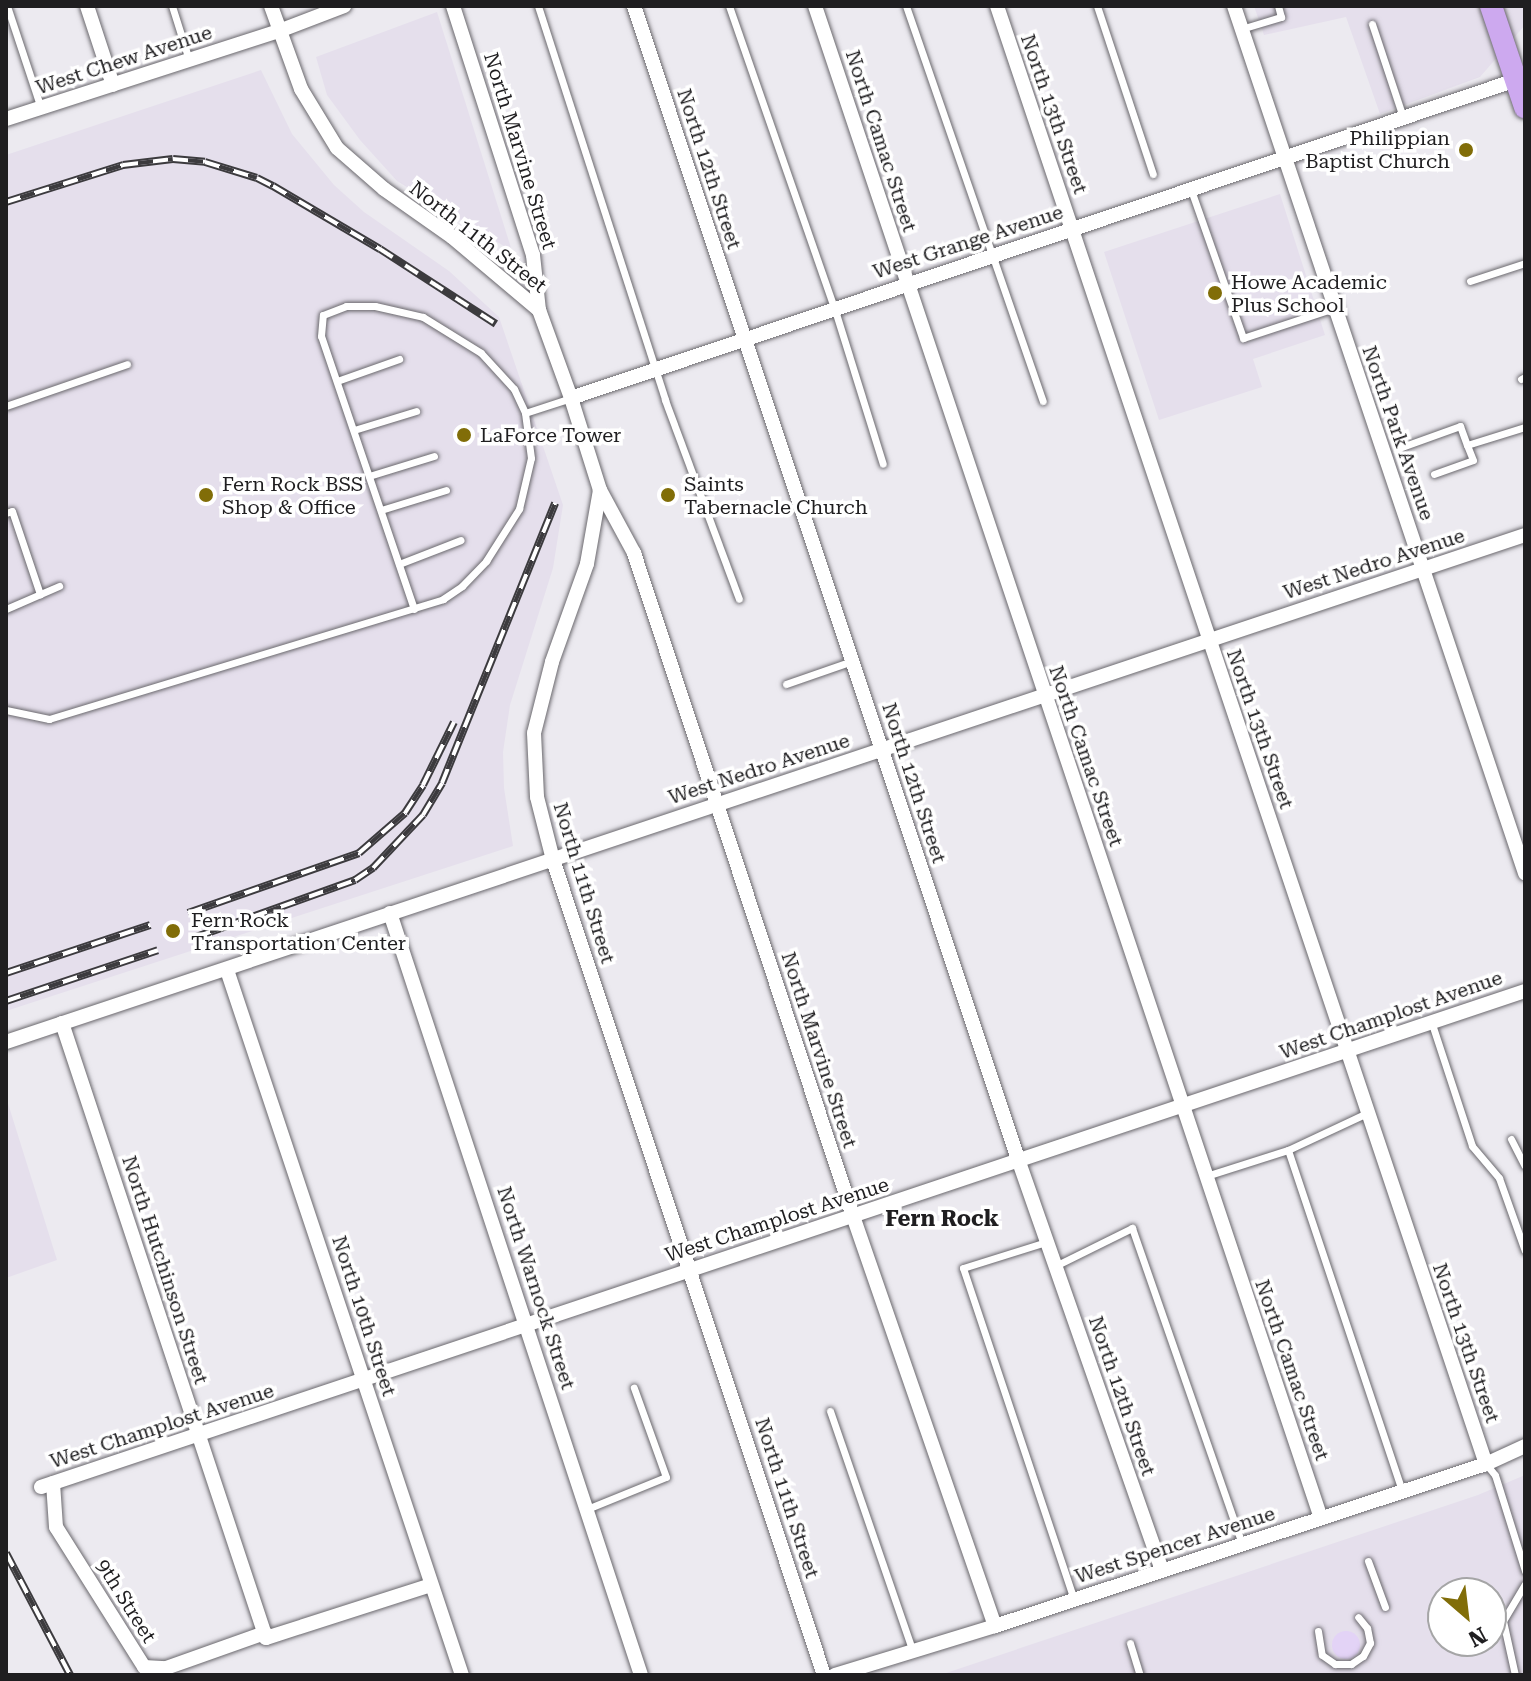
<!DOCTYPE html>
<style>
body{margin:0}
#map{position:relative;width:1531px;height:1681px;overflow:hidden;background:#eceaf0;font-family:"Roboto Serif",serif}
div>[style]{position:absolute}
.built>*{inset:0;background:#e5dfec}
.green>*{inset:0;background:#e3d3f6}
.round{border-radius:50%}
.roads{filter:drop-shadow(0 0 2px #6a686d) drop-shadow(0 0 2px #6a686d)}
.service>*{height:7px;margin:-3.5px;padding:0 3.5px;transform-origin:3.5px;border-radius:3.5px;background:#fff}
.minor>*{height:14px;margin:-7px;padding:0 7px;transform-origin:7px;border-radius:7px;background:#fff}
.primary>*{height:22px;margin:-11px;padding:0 11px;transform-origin:11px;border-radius:11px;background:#cda9ef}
.rail>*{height:8px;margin-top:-4px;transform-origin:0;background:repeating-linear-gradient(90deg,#fff 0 15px,#3c3b3e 0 30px);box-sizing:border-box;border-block:2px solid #3c3b3e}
.dots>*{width:22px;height:22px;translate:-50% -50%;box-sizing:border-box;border:4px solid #fff;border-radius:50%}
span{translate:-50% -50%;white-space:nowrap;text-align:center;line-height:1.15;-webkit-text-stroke:7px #fff;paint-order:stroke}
.street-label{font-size:20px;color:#1f1e20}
.poi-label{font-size:20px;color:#1f1e20}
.right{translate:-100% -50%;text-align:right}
.left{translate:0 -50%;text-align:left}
.neighbourhood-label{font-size:22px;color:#1f1e20;font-weight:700}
.frame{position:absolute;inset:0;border:8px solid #1f1e20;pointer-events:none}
.north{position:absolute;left:1427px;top:1577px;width:80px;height:80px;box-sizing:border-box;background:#fff;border:2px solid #a5a5a6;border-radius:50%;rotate:152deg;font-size:22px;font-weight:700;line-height:32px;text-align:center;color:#1f1e20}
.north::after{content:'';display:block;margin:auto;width:28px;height:36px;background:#816d08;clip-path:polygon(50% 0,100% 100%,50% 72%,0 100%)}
</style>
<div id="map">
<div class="built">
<i style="clip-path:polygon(1254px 6px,1525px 6px,1525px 25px,1480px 77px,1380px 114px,1346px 17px,1264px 35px)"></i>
<i style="clip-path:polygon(437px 12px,512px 251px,397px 181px,360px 140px,327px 95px,316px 57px)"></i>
<i style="clip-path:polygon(261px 70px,292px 134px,334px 185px,364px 212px,449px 271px,499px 317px,563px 505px,553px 568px,510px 705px,503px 752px,504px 788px,513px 846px,6px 1011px,6px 155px)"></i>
<i style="clip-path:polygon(1280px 194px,1325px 335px,1253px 359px,1262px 387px,1159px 420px,1104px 252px)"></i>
<i style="clip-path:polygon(6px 1097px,57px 1260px,6px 1278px)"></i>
<i style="clip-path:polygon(evenodd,1525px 1475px,1525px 1675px,940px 1675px,1478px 1495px,1525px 1475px,1443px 1593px,1491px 1593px,1491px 1641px,1443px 1641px,1443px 1593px)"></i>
</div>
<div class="green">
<i class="round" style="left:1332px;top:1631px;width:28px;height:28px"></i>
</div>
<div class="roads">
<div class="service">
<i style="left:7px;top:6px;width:108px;rotate:71.6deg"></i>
<i style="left:172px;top:6px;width:57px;rotate:72.5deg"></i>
<i style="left:538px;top:6px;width:414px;rotate:72.1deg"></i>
<i style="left:665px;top:400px;width:212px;rotate:69.6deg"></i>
<i style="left:729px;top:6px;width:319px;rotate:70.8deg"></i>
<i style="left:834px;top:307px;width:164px;rotate:72.7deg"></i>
<i style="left:906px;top:6px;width:418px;rotate:70.9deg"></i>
<i style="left:1097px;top:6px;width:177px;rotate:71.6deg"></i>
<i style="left:1372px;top:24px;width:98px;rotate:71.6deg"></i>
<i style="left:1241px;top:29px;width:42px;rotate:-16.7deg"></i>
<i style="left:1281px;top:17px;width:11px;rotate:-105deg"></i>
<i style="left:1191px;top:190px;width:157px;rotate:70.6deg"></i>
<i style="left:1243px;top:338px;width:96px;rotate:-18.2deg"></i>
<i style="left:1470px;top:281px;width:58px;rotate:-18.1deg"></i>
<i style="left:1521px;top:379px;width:4px;rotate:-27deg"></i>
<i style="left:337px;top:381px;width:66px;rotate:-19.5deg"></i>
<i style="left:6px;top:406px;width:128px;rotate:-19.1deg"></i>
<i style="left:354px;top:430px;width:65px;rotate:-17deg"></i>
<i style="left:1399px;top:448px;width:65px;rotate:-19.8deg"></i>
<i style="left:1460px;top:426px;width:20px;rotate:70deg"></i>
<i style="left:1434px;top:474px;width:41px;rotate:-19.7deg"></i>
<i style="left:1473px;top:460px;width:16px;rotate:-112deg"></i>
<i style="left:1467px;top:445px;width:61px;rotate:-17.2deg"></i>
<i style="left:369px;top:476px;width:68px;rotate:-17.1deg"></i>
<i style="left:381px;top:510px;width:68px;rotate:-17.1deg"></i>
<i style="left:6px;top:513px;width:6px;rotate:-18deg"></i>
<i style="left:12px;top:511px;width:88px;rotate:71.4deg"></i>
<i style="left:399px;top:564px;width:66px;rotate:-21.2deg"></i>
<i style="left:6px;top:609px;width:58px;rotate:-23.5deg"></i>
<i style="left:414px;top:609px;width:288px;rotate:-108.8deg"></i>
<i style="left:321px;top:336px;width:21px;rotate:-85deg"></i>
<i style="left:323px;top:315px;width:25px;rotate:-21deg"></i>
<i style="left:346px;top:306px;width:29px"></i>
<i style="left:375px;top:306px;width:49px;rotate:12.9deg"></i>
<i style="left:423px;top:317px;width:68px;rotate:31.8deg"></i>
<i style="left:481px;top:353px;width:49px;rotate:47.5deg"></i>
<i style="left:514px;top:389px;width:26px;rotate:65deg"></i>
<i style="left:786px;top:684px;width:70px;rotate:-19.2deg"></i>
<i style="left:6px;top:710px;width:44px;rotate:11.8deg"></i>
<i style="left:49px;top:719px;width:412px;rotate:-16.9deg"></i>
<i style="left:443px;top:599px;width:23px;rotate:-34deg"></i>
<i style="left:462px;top:586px;width:35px;rotate:-46deg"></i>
<i style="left:486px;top:561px;width:62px;rotate:-57.6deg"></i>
<i style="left:519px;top:509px;width:52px;rotate:-76.8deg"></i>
<i style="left:531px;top:458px;width:45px;rotate:-97.6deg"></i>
<i style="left:525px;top:413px;width:48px;rotate:-18.1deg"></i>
<i style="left:1432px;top:1024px;width:128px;rotate:71.8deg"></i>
<i style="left:1472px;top:1146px;width:42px;rotate:49.8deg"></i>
<i style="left:1499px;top:1178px;width:77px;rotate:70.4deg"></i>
<i style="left:1367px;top:1113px;width:87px;rotate:154.9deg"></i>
<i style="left:1288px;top:1150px;width:360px;rotate:71.5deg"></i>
<i style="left:1511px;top:1139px;width:30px;rotate:63deg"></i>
<i style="left:1206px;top:1176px;width:86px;rotate:-17.6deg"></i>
<i style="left:1046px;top:1242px;width:87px;rotate:162.6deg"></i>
<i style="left:963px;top:1268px;width:350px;rotate:71.5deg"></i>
<i style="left:1055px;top:1266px;width:86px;rotate:-26.3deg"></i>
<i style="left:1132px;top:1228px;width:335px;rotate:70.8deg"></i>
<i style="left:830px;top:1411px;width:255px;rotate:71deg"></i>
<i style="left:1486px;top:1464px;width:14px;rotate:51deg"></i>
<i style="left:1495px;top:1475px;width:101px;rotate:72.6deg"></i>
<i style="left:587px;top:1509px;width:85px;rotate:-22.1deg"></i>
<i style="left:666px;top:1477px;width:95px;rotate:-109.8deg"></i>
<i style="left:1368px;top:1561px;width:49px;rotate:69.7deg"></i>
<i style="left:1318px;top:1631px;width:24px;rotate:81deg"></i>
<i style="left:1322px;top:1655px;width:16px;rotate:35deg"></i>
<i style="left:1335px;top:1664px;width:16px"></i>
<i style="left:1351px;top:1664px;width:14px;rotate:-34deg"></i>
<i style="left:1363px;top:1656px;width:15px;rotate:-62deg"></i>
<i style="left:1370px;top:1643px;width:15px;rotate:-101deg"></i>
<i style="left:1367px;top:1628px;width:14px;rotate:-129deg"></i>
<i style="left:1130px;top:1643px;width:34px;rotate:73deg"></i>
<i style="left:1515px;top:1675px;width:55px;rotate:-102.5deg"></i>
<i style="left:1503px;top:1621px;width:43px;rotate:-59.3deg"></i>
</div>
<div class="minor">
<i style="left:87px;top:6px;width:83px;rotate:71.8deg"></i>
<i style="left:271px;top:6px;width:88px;rotate:70.1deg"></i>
<i style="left:301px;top:89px;width:69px;rotate:58.6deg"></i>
<i style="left:337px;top:148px;width:62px;rotate:41.1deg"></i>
<i style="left:384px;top:189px;width:83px;rotate:35.2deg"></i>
<i style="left:452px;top:237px;width:114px;rotate:40deg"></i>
<i style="left:539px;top:310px;width:94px;rotate:70deg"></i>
<i style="left:571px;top:398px;width:96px;rotate:72.5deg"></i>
<i style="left:600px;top:490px;width:75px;rotate:100deg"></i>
<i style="left:587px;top:564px;width:104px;rotate:109.7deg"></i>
<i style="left:552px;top:662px;width:73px;rotate:104.2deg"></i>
<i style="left:534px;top:733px;width:64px;rotate:87.3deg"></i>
<i style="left:537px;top:797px;width:65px;rotate:75.7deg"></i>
<i style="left:553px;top:860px;width:859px;rotate:71.61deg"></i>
<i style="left:453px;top:6px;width:262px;rotate:72.2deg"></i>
<i style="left:533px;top:255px;width:55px;rotate:83.8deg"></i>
<i style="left:634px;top:6px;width:1218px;rotate:71.58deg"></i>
<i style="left:1019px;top:1162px;width:433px;rotate:70.7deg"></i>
<i style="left:815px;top:6px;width:1594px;rotate:71.5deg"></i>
<i style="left:997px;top:6px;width:1538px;rotate:71.46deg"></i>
<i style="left:1234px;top:6px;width:915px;rotate:71.45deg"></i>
<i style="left:6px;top:119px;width:287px;rotate:-17.9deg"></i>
<i style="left:279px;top:31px;width:70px;rotate:-21deg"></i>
<i style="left:571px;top:398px;width:997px;rotate:-18.6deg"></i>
<i style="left:600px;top:490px;width:72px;rotate:61.6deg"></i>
<i style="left:634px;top:553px;width:698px;rotate:71.72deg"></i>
<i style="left:853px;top:1216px;width:434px;rotate:70.9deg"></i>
<i style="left:390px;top:913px;width:802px;rotate:71.77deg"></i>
<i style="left:227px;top:970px;width:743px;rotate:71.57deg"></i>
<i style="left:62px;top:1023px;width:648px;rotate:71.65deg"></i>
<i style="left:266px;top:1638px;width:173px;rotate:-17.8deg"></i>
<i style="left:6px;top:1042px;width:1601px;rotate:-18.46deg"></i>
<i style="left:53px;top:1483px;width:44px;rotate:86.1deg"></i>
<i style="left:56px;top:1527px;width:165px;rotate:57.8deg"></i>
<i style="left:144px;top:1667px;width:22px;rotate:3deg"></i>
<i style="left:166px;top:1668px;width:105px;rotate:-19.5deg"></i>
<i style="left:41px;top:1487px;width:1565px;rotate:-18.48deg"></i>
<i style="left:835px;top:1675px;width:167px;rotate:-17deg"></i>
<i style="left:995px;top:1626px;width:517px;rotate:-18.26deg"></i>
<i style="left:1486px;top:1464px;width:43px;rotate:-24.8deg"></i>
</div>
<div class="primary">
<i style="left:1491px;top:6px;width:107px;rotate:71.4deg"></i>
</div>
</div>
<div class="rail">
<i style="left:6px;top:202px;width:123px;rotate:-17.5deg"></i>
<i style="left:123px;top:165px;width:50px;rotate:-6.8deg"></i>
<i style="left:173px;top:159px;width:32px;rotate:5deg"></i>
<i style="left:205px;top:162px;width:54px;rotate:17.1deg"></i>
<i style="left:257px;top:178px;width:18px;rotate:27deg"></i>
<i style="left:273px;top:186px;width:124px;rotate:30.5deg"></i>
<i style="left:380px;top:249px;width:138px;rotate:32.9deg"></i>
<i style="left:188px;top:913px;width:181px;rotate:-19.3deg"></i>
<i style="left:359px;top:853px;width:61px;rotate:-41deg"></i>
<i style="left:405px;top:813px;width:33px;rotate:-57deg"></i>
<i style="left:423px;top:785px;width:70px;rotate:-63.8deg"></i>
<i style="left:196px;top:937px;width:169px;rotate:-19.7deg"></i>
<i style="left:355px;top:880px;width:22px;rotate:-34deg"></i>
<i style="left:373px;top:868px;width:73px;rotate:-46.7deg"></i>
<i style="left:423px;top:815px;width:37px;rotate:-59deg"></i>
<i style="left:442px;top:783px;width:302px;rotate:-68deg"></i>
<i style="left:6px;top:973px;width:152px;rotate:-18.4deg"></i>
<i style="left:6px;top:1001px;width:160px;rotate:-18.5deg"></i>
<i style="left:6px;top:1553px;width:138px;rotate:62.3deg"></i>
</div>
<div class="dots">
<i style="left:1466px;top:150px;background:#816d08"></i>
<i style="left:1215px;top:293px;background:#816d08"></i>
<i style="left:464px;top:435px;background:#816d08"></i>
<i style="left:206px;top:495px;background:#816d08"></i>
<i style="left:668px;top:495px;background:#816d08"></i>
<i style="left:173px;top:931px;background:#816d08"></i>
</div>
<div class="street-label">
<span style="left:124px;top:60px;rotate:-18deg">West Chew Avenue</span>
<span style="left:1054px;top:114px;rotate:71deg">North 13th Street</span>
<span style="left:881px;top:141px;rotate:72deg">North Camac Street</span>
<span style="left:520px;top:151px;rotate:73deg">North Marvine Street</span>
<span style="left:709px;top:169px;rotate:72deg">North 12th Street</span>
<span style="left:478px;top:237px;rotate:38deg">North 11th Street</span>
<span style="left:968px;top:242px;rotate:-18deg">West Grange Avenue</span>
<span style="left:1398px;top:433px;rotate:71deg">North Park Avenue</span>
<span style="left:1374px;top:564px;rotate:-18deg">West Nedro Avenue</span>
<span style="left:1260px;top:729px;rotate:71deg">North 13th Street</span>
<span style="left:1086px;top:756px;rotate:71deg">North Camac Street</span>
<span style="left:759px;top:769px;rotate:-18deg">West Nedro Avenue</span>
<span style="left:914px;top:783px;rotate:72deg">North 12th Street</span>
<span style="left:584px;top:883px;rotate:73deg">North 11th Street</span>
<span style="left:1391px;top:1015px;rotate:-19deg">West Champlost Avenue</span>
<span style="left:819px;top:1050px;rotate:72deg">North Marvine Street</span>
<span style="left:777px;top:1220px;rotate:-18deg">West Champlost Avenue</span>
<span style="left:165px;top:1270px;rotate:72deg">North Hutchinson Street</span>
<span style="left:536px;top:1288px;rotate:72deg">North Warnock Street</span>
<span style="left:364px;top:1316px;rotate:72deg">North 10th Street</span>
<span style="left:1466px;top:1343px;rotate:71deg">North 13th Street</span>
<span style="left:1292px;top:1370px;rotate:71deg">North Camac Street</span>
<span style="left:1122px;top:1396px;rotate:71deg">North 12th Street</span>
<span style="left:162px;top:1426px;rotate:-18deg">West Champlost Avenue</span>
<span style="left:787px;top:1498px;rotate:72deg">North 11th Street</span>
<span style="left:1175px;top:1545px;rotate:-18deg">West Spencer Avenue</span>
<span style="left:126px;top:1601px;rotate:58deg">9th Street</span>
</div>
<div class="poi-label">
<span class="right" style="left:1450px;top:150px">Philippian<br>Baptist Church</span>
<span class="left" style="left:1231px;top:294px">Howe Academic<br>Plus School</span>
<span class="left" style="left:480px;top:435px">LaForce Tower</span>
<span class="left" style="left:222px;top:496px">Fern Rock BSS<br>Shop &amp; Office</span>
<span class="left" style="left:684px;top:496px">Saints<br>Tabernacle Church</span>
<span class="left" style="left:191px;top:932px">Fern Rock<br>Transportation Center</span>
</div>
<div class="neighbourhood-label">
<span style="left:942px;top:1219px">Fern Rock</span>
</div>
<div class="frame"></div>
<div class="north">N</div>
</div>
